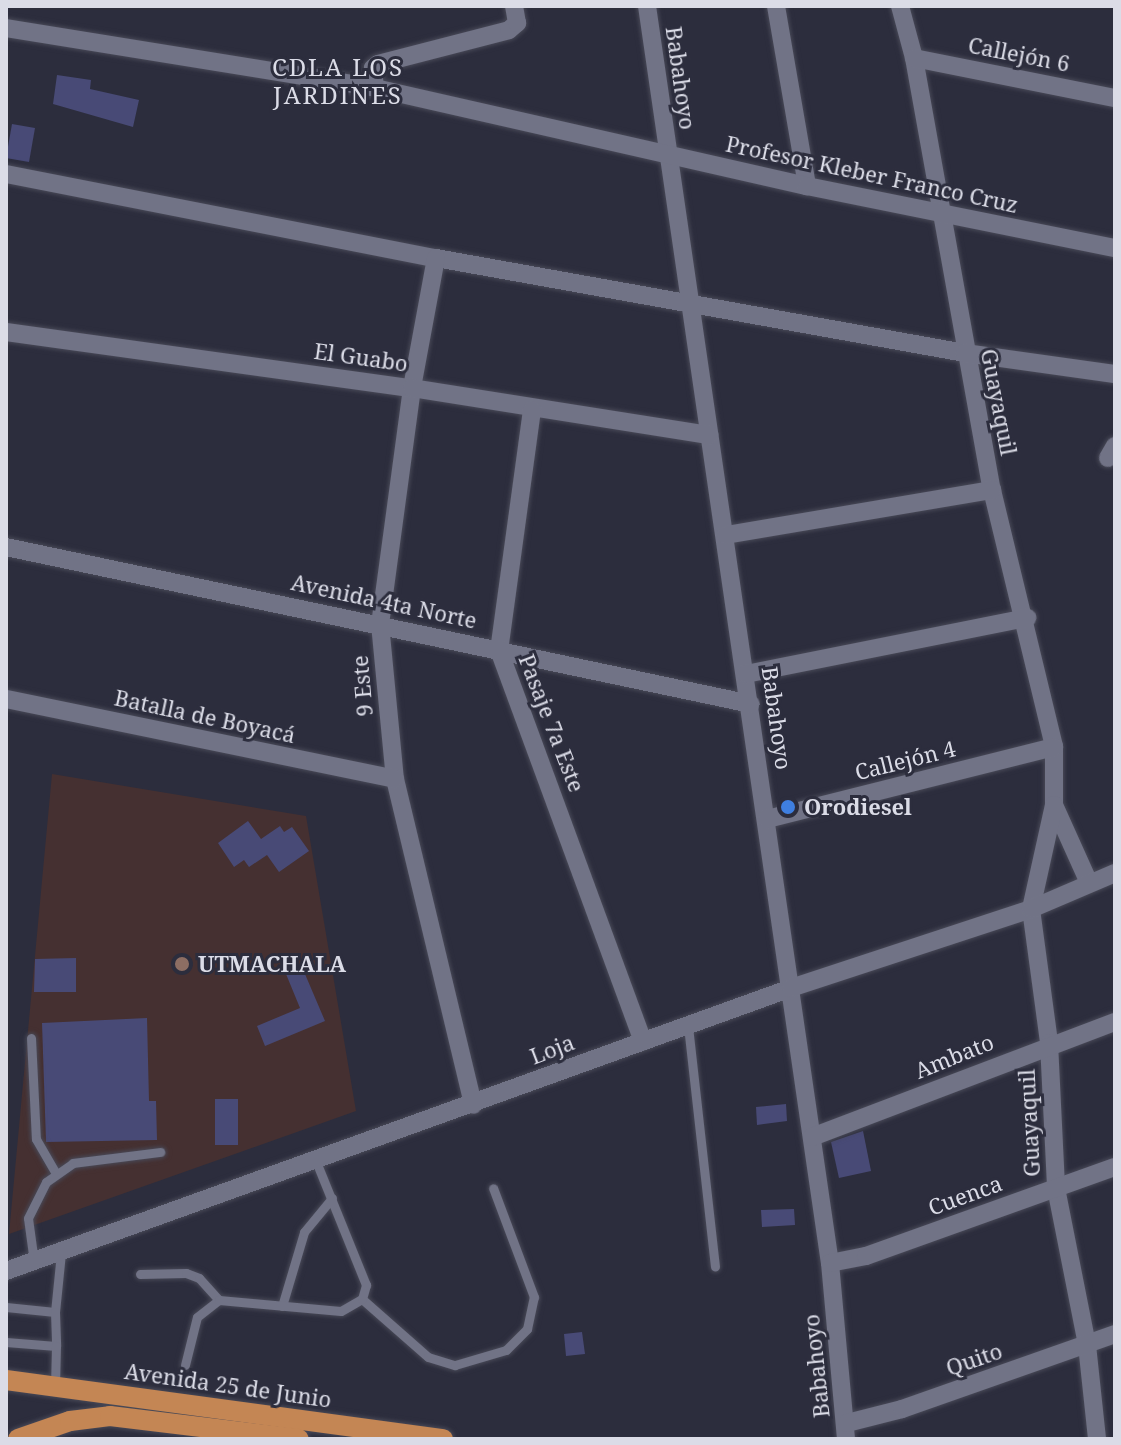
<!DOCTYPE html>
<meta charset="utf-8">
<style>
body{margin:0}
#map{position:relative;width:1121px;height:1445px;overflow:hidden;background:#2c2d3d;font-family:"Noto Serif",serif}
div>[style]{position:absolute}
.education>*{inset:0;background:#453031}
.building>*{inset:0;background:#484a76}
.roads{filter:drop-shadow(0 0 2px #484957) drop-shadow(0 0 2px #484957)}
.lane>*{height:9px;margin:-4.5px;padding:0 4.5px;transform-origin:4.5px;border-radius:4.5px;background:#717386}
.street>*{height:18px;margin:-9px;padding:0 9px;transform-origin:9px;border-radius:9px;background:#717386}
.primary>*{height:20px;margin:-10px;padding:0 10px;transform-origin:10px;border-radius:10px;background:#c48654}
.dots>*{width:22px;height:22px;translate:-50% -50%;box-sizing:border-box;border:4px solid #2c2d3d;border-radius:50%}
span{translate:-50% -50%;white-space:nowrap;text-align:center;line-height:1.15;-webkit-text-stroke:6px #2c2d3d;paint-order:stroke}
.street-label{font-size:22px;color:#dbdce7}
.poi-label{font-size:22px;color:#dbdce7;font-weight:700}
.left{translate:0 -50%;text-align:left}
.neighbourhood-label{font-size:24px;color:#dbdce7;letter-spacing:2px}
.frame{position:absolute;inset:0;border:8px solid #dbdce7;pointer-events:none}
</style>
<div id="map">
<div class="education">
<i style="clip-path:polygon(52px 774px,306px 816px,356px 1111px,9px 1234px)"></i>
</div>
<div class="building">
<i style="clip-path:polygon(57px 75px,91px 80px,90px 89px,139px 100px,133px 127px,53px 104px)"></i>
<i style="clip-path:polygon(12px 124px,35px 128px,29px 162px,6px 158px)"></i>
<i style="clip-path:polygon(248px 821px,261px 839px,280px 826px,284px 832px,292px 827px,309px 851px,279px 872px,267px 855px,249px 867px,244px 860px,234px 867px,218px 843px)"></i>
<i style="clip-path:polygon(76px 958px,76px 992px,34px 992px,35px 959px)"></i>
<i style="clip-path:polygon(302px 967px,325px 1021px,265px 1046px,257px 1026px,300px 1008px,286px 974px)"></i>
<i style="clip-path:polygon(147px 1018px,149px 1101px,156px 1101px,157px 1140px,46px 1142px,42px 1023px)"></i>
<i style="clip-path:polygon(215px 1099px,238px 1099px,238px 1145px,215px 1145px)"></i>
<i style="clip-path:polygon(786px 1104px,787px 1121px,757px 1125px,756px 1107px)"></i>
<i style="clip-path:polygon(863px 1131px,871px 1171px,839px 1178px,831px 1142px)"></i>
<i style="clip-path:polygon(794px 1209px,795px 1225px,762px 1227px,761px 1210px)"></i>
<i style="clip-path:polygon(582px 1332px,585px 1354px,566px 1356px,564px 1334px)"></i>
</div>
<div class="roads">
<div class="lane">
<i style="left:688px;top:1026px;width:242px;rotate:83.6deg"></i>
<i style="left:31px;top:1038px;width:101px;rotate:87.2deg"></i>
<i style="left:36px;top:1139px;width:39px;rotate:60deg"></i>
<i style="left:34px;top:1262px;width:44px;rotate:-97.8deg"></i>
<i style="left:28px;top:1218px;width:40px;rotate:-63.4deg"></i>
<i style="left:46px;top:1182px;width:33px;rotate:-35deg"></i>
<i style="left:73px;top:1163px;width:88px;rotate:-7.2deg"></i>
<i style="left:140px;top:1274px;width:46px;rotate:-1.2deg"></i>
<i style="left:186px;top:1273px;width:14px;rotate:21deg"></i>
<i style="left:199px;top:1278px;width:30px;rotate:48deg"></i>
<i style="left:362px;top:1299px;width:88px;rotate:41.3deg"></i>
<i style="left:428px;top:1357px;width:28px;rotate:17deg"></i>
<i style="left:455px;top:1365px;width:53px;rotate:-16.4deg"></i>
<i style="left:506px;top:1350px;width:30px;rotate:-45deg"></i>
<i style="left:527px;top:1329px;width:33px;rotate:-78deg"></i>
<i style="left:534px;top:1297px;width:116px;rotate:-110.6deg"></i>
<i style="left:282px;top:1306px;width:77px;rotate:-73.4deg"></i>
<i style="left:304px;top:1232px;width:44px;rotate:-50.5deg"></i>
<i style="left:6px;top:1307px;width:49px;rotate:5.8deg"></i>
<i style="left:55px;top:1312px;width:59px;rotate:-84.2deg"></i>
<i style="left:55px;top:1312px;width:34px;rotate:88deg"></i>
<i style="left:6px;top:1342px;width:50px;rotate:4.6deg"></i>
<i style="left:56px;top:1346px;width:40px;rotate:91.4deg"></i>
<i style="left:185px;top:1365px;width:49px;rotate:-76deg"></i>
<i style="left:197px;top:1317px;width:28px;rotate:-38deg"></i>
<i style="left:219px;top:1300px;width:122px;rotate:5.2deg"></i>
<i style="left:341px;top:1311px;width:24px;rotate:-30deg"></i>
<i style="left:362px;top:1299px;width:15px;rotate:-74deg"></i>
<i style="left:366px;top:1285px;width:134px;rotate:-112deg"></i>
</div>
<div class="street">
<i style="left:647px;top:6px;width:1270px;rotate:81.72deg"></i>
<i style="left:830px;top:1263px;width:177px;rotate:84.8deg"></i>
<i style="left:776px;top:6px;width:183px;rotate:80.2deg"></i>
<i style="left:900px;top:6px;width:54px;rotate:74.9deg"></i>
<i style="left:914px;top:58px;width:439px;rotate:79.8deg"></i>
<i style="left:992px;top:490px;width:264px;rotate:76.4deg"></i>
<i style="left:1054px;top:747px;width:58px;rotate:90deg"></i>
<i style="left:1054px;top:805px;width:85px;rotate:65.8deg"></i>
<i style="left:6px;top:28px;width:374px;rotate:9.2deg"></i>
<i style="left:375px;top:88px;width:443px;rotate:12.8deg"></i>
<i style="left:807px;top:186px;width:314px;rotate:11.4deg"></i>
<i style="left:914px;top:58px;width:205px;rotate:11.3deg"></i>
<i style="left:375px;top:88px;width:20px;rotate:-96deg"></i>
<i style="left:373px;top:68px;width:6px;rotate:-39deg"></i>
<i style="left:378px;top:64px;width:135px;rotate:-14.5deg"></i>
<i style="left:509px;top:30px;width:11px;rotate:-41deg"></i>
<i style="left:517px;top:23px;width:17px;rotate:-100deg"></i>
<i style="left:6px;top:174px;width:438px;rotate:11.1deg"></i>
<i style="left:436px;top:258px;width:537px;rotate:10.18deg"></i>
<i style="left:965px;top:353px;width:151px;rotate:8deg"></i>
<i style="left:436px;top:258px;width:132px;rotate:100.5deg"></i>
<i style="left:412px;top:388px;width:238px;rotate:97.7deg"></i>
<i style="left:380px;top:624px;width:156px;rotate:84.5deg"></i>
<i style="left:395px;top:779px;width:335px;rotate:76.5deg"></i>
<i style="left:6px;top:332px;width:410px;rotate:7.9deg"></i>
<i style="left:412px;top:388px;width:301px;rotate:9deg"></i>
<i style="left:532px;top:410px;width:242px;rotate:97.8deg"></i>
<i style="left:499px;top:650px;width:417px;rotate:69.8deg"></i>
<i style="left:1108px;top:458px;width:14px;rotate:-60deg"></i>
<i style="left:726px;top:535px;width:270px;rotate:-9.6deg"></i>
<i style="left:6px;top:547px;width:761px;rotate:11.9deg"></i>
<i style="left:746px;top:674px;width:287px;rotate:-11.3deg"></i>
<i style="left:6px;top:699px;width:397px;rotate:11.6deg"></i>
<i style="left:1054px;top:805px;width:107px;rotate:102.5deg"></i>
<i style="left:1031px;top:909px;width:135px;rotate:82.3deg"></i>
<i style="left:1049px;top:1043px;width:145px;rotate:87.2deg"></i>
<i style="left:1056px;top:1188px;width:160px;rotate:78.8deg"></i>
<i style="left:1087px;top:1345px;width:95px;rotate:83.9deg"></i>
<i style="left:767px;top:819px;width:296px;rotate:-14.1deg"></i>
<i style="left:812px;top:1137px;width:324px;rotate:-20.8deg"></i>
<i style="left:830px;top:1263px;width:37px;rotate:-11deg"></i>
<i style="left:866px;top:1256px;width:264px;rotate:-19.7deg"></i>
<i style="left:6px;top:1271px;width:834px;rotate:-19.82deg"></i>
<i style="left:791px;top:988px;width:253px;rotate:-18.2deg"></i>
<i style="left:1031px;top:909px;width:91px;rotate:-23.2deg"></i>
<i style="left:847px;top:1423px;width:57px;rotate:-14.3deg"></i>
<i style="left:902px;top:1409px;width:226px;rotate:-19.4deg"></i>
</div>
<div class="primary">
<i style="left:6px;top:1380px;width:441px;rotate:7.7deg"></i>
<i style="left:18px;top:1439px;width:55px;rotate:-19.1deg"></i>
<i style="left:70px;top:1421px;width:40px;rotate:-7.1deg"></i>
<i style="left:110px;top:1416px;width:190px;rotate:6.9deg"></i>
</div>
</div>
<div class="dots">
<i style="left:788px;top:807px;background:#3f7fe0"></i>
<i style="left:182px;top:964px;background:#8d6e63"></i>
</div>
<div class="street-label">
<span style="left:1019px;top:54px;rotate:11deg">Callejón 6</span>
<span style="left:681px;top:78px;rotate:82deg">Babahoyo</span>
<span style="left:872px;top:174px;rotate:12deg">Profesor Kleber Franco Cruz</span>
<span style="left:361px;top:357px;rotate:8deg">El Guabo</span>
<span style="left:999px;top:402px;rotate:79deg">Guayaquil</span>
<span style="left:384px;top:601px;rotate:12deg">Avenida 4ta Norte</span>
<span style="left:362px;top:686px;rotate:-95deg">9 Este</span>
<span style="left:205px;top:716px;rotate:12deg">Batalla de Boyacá</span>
<span style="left:777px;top:718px;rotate:82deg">Babahoyo</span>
<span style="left:552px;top:723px;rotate:69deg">Pasaje 7a Este</span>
<span style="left:905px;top:760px;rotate:-14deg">Callejón 4</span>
<span style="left:552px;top:1049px;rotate:-21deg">Loja</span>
<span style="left:954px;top:1056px;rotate:-22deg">Ambato</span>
<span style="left:1029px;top:1123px;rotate:-93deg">Guayaquil</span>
<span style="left:965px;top:1195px;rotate:-20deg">Cuenca</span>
<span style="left:974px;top:1359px;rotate:-19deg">Quito</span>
<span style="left:816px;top:1366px;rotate:-96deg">Babahoyo</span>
<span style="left:228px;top:1385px;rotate:8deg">Avenida 25 de Junio</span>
</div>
<div class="poi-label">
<span class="left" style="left:804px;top:807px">Orodiesel</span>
<span class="left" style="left:198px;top:964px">UTMACHALA</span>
</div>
<div class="neighbourhood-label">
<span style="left:338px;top:81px">CDLA LOS<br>JARDINES</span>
</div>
<div class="frame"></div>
</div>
